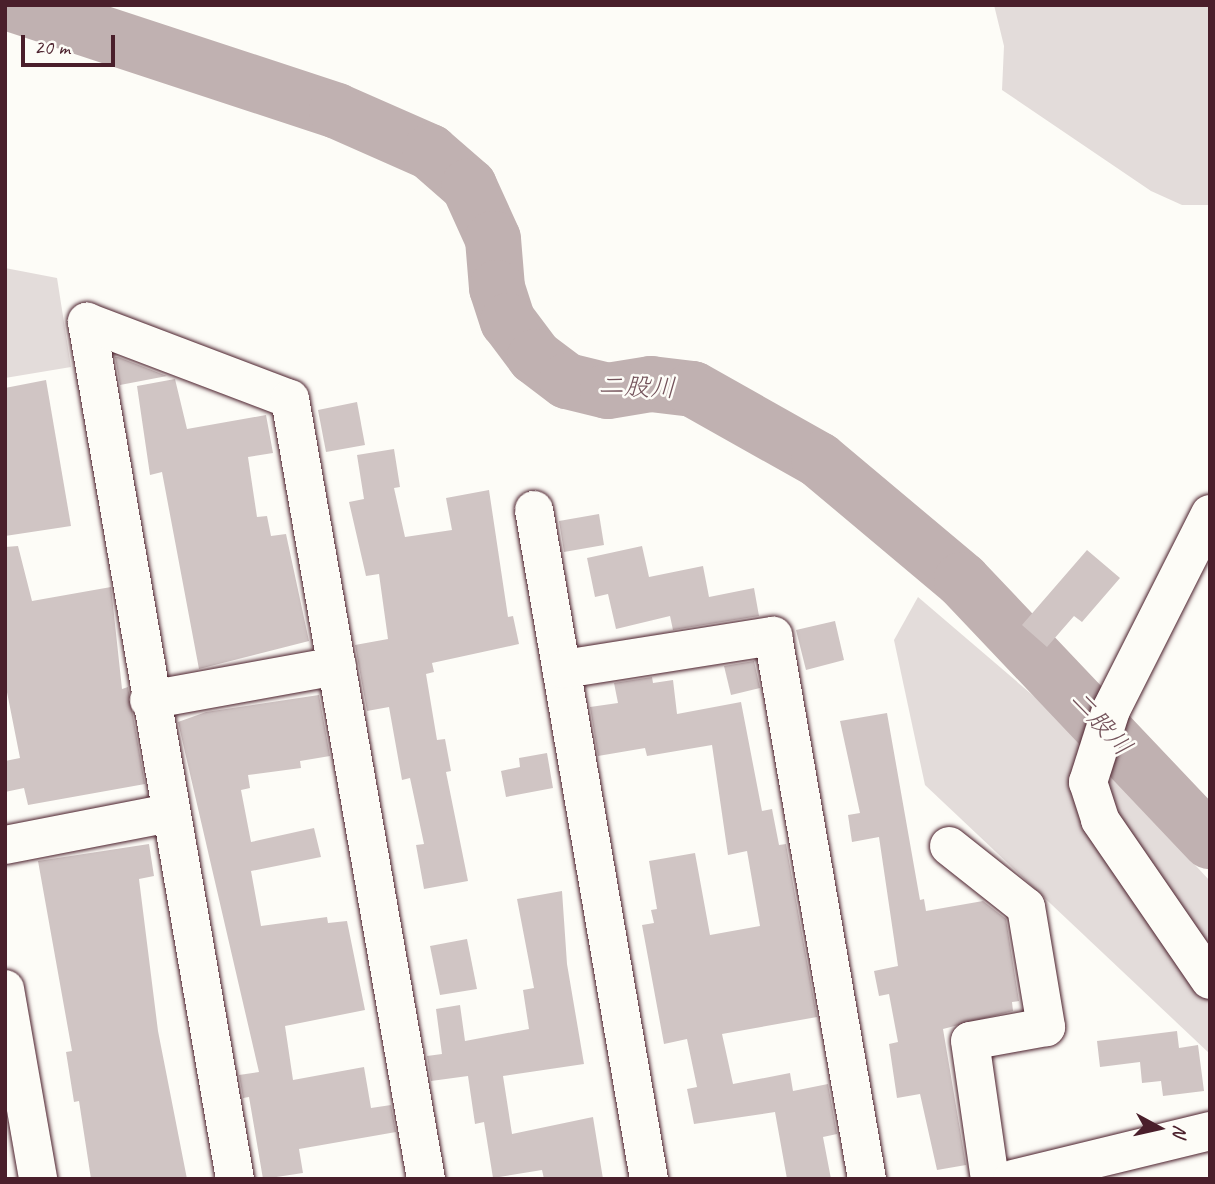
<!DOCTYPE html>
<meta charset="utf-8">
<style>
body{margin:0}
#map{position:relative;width:1215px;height:1184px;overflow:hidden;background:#fdfcf7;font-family:Caveat,"Klee One",sans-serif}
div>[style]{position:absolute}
.green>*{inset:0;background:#e3dcda}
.river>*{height:56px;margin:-28px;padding:0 28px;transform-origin:28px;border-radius:28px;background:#c0b1b1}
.building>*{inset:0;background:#d0c5c4}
.roads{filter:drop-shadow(0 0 2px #4a1f2b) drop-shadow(0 0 2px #4a1f2b)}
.minor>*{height:38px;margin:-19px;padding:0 19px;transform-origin:19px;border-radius:19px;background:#fdfcf7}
span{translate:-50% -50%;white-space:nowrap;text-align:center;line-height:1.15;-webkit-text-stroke:5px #fdfcf7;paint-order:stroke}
.water-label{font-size:26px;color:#73525a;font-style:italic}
.frame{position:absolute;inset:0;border:7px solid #4a1f2b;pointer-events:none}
.north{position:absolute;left:1124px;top:1093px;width:70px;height:70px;-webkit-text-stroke:5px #fdfcf7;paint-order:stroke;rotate:98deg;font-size:19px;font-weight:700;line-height:28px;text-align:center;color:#4a1f2b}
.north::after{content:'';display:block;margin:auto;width:24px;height:32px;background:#4a1f2b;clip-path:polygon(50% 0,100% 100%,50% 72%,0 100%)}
.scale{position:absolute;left:21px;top:35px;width:94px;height:32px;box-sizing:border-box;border:4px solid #4a1f2b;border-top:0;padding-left:9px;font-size:21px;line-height:24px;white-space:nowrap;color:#4a1f2b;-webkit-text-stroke:5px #fdfcf7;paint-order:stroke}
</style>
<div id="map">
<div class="green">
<i style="clip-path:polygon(994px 5px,1210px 5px,1210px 205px,1182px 205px,1151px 191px,1002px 90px,1004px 46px)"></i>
<i style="clip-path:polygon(5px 268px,57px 278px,71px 367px,5px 378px)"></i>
<i style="clip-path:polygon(918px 597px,1057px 716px,1210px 881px,1210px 1054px,925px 785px,894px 640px)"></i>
</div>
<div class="river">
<i style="left:15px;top:5px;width:339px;rotate:18.2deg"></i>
<i style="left:337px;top:111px;width:102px;rotate:23.8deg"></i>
<i style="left:430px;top:152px;width:52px;rotate:41.1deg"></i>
<i style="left:469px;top:186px;width:58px;rotate:65.6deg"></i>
<i style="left:493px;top:239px;width:49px;rotate:85.3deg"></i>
<i style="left:497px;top:288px;width:35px;rotate:72deg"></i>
<i style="left:508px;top:321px;width:45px;rotate:53.1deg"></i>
<i style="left:535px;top:357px;width:40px;rotate:37deg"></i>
<i style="left:567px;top:381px;width:42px;rotate:13.7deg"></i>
<i style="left:608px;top:391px;width:44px;rotate:-9.2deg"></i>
<i style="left:651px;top:384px;width:42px;rotate:6.8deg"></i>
<i style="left:693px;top:389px;width:145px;rotate:29.4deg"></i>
<i style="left:819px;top:460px;width:187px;rotate:40deg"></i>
<i style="left:962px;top:580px;width:360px;rotate:46.5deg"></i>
</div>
<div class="building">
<i style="clip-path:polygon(115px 357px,118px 357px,167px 376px,120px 385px)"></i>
<i style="clip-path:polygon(175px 379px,187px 429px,266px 415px,273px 453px,248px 457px,257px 517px,267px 516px,271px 536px,286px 534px,309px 641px,199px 669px,162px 472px,150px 475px,137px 386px)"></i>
<i style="clip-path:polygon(46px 380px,71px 526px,5px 536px,5px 388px)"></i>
<i style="clip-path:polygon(357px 402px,365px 445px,326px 452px,318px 410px)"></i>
<i style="clip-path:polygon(394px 449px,400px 487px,394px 488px,405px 537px,452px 530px,446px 498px,489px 490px,508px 617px,513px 616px,519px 644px,432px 663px,434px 672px,426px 674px,437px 740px,445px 739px,451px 771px,446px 772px,468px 881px,424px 889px,416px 845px,424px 844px,410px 778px,402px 780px,389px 707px,367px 711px,355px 645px,388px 639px,379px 574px,366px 576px,349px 502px,364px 499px,357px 455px)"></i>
<i style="clip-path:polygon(599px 514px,604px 545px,564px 552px,559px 521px)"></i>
<i style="clip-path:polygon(18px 546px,32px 601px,111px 587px,122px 689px,128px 687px,145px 784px,28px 805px,24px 788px,5px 792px,5px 761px,20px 758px,5px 682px,5px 547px)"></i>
<i style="clip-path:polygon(642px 546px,649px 577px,703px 566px,709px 597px,754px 588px,759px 616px,673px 630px,670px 616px,616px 629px,608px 594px,595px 597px,587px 558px)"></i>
<i style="clip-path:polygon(1087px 550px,1120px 578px,1082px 622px,1074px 616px,1047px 647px,1022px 625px)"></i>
<i style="clip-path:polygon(835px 621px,844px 660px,806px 670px,796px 630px)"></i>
<i style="clip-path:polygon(754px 661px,760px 688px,731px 695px,724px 666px)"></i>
<i style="clip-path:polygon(652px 677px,653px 683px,673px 680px,677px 714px,741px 702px,762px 811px,772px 809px,779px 845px,786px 844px,817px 1017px,722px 1034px,733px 1084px,790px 1073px,793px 1091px,828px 1084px,837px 1134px,823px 1137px,831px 1179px,787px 1179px,775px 1112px,694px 1124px,687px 1089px,697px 1087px,687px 1039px,664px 1044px,642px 925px,654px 923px,651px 910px,657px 909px,649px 861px,695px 853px,710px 935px,760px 926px,747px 851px,728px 855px,712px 745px,647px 756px,645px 748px,598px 756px,590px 707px,618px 703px,614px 683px)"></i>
<i style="clip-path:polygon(319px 695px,330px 756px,300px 761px,301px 768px,248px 775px,250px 788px,241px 790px,251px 842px,314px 828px,321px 857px,251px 871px,261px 926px,327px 917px,328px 923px,347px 921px,365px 1010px,285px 1026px,293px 1080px,364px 1067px,371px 1108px,391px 1105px,396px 1132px,299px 1149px,303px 1173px,263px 1179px,249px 1097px,243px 1098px,239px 1075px,259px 1072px,178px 722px,206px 712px)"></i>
<i style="clip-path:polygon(887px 713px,920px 900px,924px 899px,926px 911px,983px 901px,1006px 919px,1019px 1001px,1012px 1002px,1013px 1011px,943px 1029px,966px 1165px,937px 1170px,920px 1094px,897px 1098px,889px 1044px,898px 1042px,889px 994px,879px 996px,874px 971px,898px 966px,879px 837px,852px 842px,848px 815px,860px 813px,840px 721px)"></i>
<i style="clip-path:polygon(547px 753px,553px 788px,506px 797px,501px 771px,520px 767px,519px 758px)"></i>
<i style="clip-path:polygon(149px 844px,154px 876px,139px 879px,158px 1031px,187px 1179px,91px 1179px,79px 1101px,74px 1102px,66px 1052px,72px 1051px,38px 861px)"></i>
<i style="clip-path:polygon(562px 891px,567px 964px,584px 1064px,503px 1076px,512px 1134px,593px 1117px,603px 1179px,544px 1179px,542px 1170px,493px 1178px,484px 1122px,475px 1124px,468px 1076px,431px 1081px,427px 1056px,442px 1054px,436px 1009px,460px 1005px,465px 1041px,529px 1029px,523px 990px,534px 988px,517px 899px)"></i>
<i style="clip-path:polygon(467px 939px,477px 989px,440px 995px,430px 946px)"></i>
<i style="clip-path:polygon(1177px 1031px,1179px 1048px,1198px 1045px,1204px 1091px,1163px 1096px,1161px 1081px,1142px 1083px,1140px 1062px,1100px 1067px,1097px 1041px)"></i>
</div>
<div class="roads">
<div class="minor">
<i style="left:534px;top:510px;width:679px;rotate:80.25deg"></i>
<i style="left:1210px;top:514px;width:220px;rotate:116.8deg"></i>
<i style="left:1111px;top:710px;width:76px;rotate:107.7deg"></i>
<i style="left:1088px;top:782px;width:40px;rotate:72deg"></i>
<i style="left:1100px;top:820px;width:194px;rotate:55.5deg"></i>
<i style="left:564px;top:669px;width:212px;rotate:-9deg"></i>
<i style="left:773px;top:636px;width:551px;rotate:80.18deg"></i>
<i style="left:149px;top:700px;width:191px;rotate:-10.3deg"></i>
<i style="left:5px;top:845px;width:167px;rotate:-11deg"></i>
<i style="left:949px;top:846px;width:98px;rotate:38.4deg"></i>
<i style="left:1026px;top:907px;width:122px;rotate:80.5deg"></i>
<i style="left:1046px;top:1027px;width:77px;rotate:169.6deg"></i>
<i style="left:970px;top:1041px;width:139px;rotate:81.8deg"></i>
<i style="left:5px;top:989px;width:193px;rotate:80.1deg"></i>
<i style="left:235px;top:1179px;width:870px;rotate:-99.8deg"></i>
<i style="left:87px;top:322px;width:217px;rotate:20.8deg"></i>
<i style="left:290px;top:399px;width:792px;rotate:80.11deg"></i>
<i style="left:1013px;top:1179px;width:203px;rotate:-13.7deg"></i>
</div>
</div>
<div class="water-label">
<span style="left:637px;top:387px;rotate:2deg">二股川</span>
<span style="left:1101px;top:723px;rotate:48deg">二股川</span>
</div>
<div class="frame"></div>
<div class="north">N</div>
<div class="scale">20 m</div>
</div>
